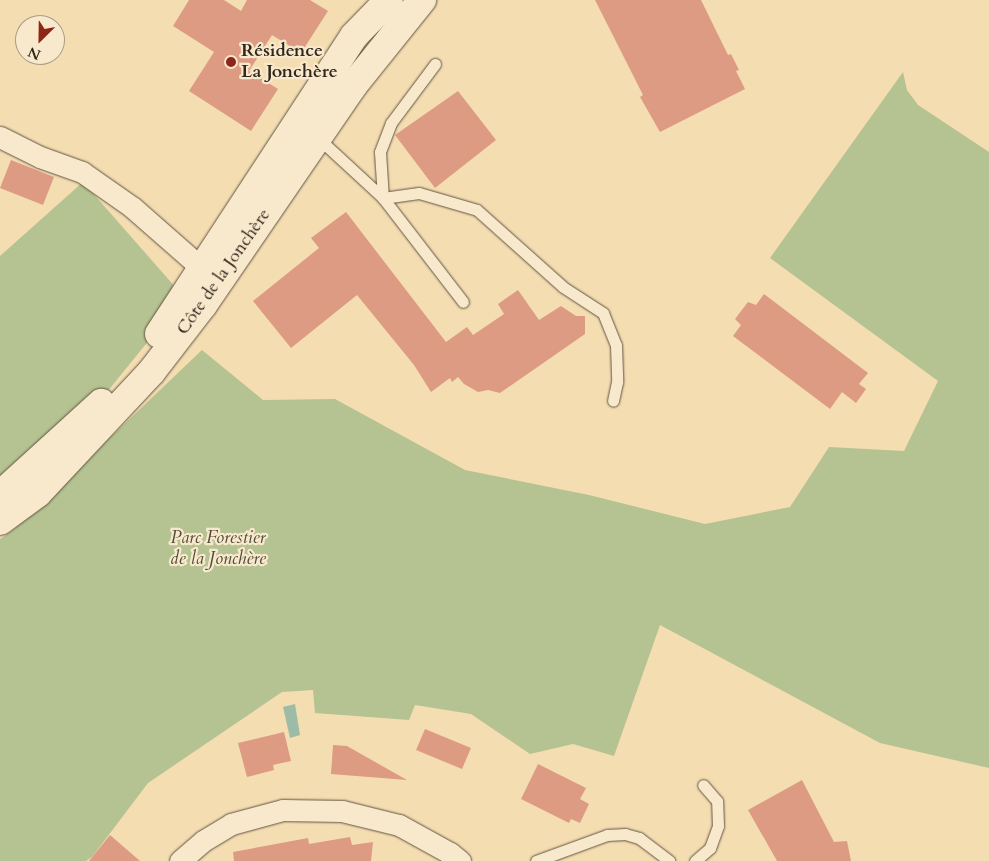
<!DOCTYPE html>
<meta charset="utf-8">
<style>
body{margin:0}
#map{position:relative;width:989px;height:861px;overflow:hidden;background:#f5ddb2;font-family:Cardo,serif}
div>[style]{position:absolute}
.green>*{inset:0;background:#b5c291}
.water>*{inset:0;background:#9dbca8}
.building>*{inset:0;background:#dd9b83}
.roads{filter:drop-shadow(0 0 1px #615442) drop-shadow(0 0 1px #615442)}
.service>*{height:11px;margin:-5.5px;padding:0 5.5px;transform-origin:5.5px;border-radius:5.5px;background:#f8e9cd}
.minor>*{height:21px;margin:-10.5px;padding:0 10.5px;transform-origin:10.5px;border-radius:10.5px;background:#f8e9cd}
.tertiary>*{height:28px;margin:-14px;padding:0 14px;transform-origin:14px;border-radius:14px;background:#f8e9cd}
.dots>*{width:14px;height:14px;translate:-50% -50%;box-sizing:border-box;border:2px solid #f8e9cd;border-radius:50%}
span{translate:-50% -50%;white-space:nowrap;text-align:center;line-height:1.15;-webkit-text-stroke:4.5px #f8e9cd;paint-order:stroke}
.poi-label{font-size:18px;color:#30261c;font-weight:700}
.left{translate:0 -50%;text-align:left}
.street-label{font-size:18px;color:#30261c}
.park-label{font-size:18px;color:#514d39;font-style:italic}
.north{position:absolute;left:15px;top:15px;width:50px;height:50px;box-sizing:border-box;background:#f8e9cd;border:1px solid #a89b86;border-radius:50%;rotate:203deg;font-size:14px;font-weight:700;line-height:20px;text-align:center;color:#30261c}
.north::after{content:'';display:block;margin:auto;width:18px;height:22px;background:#8f2418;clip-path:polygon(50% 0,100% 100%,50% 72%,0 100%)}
</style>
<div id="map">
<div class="green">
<i style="clip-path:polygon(903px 72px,907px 90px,918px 105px,989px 152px,989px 768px,880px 743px,660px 625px,614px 756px,573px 744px,530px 754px,471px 714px,415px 705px,409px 720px,315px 713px,313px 690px,282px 692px,148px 783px,92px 857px,86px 861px,0 861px,0 539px,13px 530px,202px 350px,263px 400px,335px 399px,465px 470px,589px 495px,705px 524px,790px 507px,829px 447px,904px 451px,938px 381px,770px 258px)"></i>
<i style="clip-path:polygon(83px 182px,184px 297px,9px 513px,0 515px,0 256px)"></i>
</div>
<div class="water">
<i style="clip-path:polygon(295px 704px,300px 735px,290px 738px,283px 707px)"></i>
</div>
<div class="building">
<i style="clip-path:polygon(189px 0,224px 0,241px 11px,247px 0,310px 0,328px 11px,301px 53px,272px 35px,249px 71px,278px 89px,251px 131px,189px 91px,214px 52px,173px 26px)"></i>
<i style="clip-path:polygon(595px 0,701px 0,728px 55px,731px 54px,739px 70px,736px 71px,745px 89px,660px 132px,640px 97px,643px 95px)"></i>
<i style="clip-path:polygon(458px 91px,496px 140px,435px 188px,395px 135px)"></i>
<i style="clip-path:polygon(11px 160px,54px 177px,43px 205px,0 188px)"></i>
<i style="clip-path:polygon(346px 212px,446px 342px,467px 327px,473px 335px,504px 314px,498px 304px,518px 290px,539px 320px,561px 306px,576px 316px,585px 316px,585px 334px,500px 393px,488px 390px,478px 392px,464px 384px,458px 377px,452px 382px,450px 378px,431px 392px,414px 365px,357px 295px,291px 348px,253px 301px,319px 248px,311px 238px)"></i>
<i style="clip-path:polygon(764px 294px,868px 373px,859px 384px,866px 389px,856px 403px,842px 392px,830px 409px,733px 336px,741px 325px,735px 319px,748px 302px,756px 305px)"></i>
<i style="clip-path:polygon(425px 729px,471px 748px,462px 769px,416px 750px)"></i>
<i style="clip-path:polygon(284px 732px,291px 761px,273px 765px,274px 770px,247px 777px,238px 743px)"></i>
<i style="clip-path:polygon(333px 745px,347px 746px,407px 780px,331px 774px)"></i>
<i style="clip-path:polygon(538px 764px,586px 788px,580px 799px,589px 804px,580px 823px,571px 819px,569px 823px,521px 799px)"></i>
<i style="clip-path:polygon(802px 780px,834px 842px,847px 841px,851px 861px,777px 861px,748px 810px)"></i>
<i style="clip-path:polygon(110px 835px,140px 861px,89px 861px)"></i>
<i style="clip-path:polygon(350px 837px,352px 845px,373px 842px,371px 861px,234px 861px,233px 852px,308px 838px,309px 844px)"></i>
</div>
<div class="roads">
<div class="service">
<i style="left:435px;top:64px;width:74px;rotate:126.7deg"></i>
<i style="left:391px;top:123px;width:31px;rotate:111deg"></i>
<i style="left:380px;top:152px;width:46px;rotate:86.3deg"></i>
<i style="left:383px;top:198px;width:36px;rotate:-8deg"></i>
<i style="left:419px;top:193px;width:60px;rotate:16.3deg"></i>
<i style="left:477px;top:210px;width:115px;rotate:41.8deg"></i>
<i style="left:563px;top:287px;width:48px;rotate:33deg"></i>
<i style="left:603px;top:313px;width:35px;rotate:68deg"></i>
<i style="left:616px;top:345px;width:37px;rotate:88deg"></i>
<i style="left:617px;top:382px;width:19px;rotate:102deg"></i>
<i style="left:317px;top:137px;width:90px;rotate:42.7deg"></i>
<i style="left:383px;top:198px;width:131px;rotate:52.4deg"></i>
<i style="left:536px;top:861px;width:76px;rotate:-20.1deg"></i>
<i style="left:607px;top:835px;width:18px;rotate:-3deg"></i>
<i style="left:625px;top:834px;width:15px;rotate:16deg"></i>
<i style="left:639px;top:838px;width:38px;rotate:37deg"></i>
<i style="left:695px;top:861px;width:20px;rotate:-41deg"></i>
<i style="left:710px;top:848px;width:23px;rotate:-70deg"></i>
<i style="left:718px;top:826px;width:25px;rotate:-92deg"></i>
<i style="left:717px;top:801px;width:21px;rotate:-131deg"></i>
</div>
<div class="minor">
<i style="left:0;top:137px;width:45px;rotate:26.6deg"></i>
<i style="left:40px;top:157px;width:45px;rotate:19.7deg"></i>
<i style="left:82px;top:172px;width:61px;rotate:35deg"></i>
<i style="left:132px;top:207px;width:109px;rotate:41.3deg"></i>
<i style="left:180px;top:861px;width:30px;rotate:-41deg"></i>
<i style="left:203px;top:841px;width:33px;rotate:-31deg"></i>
<i style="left:231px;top:824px;width:54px;rotate:-15.1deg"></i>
<i style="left:283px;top:810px;width:59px;rotate:1deg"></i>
<i style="left:342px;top:811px;width:59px;rotate:13.8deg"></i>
<i style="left:399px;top:825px;width:58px;rotate:28.8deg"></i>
<i style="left:450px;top:853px;width:13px;rotate:39deg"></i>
</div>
<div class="tertiary">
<i style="left:159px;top:334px;width:356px;rotate:-56.8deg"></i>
<i style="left:354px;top:36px;width:50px;rotate:-45.8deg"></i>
<i style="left:0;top:495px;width:137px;rotate:-42.3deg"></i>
<i style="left:0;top:521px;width:47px;rotate:-36.4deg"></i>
<i style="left:38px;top:493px;width:167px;rotate:-46.9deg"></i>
<i style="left:152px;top:371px;width:83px;rotate:-52.3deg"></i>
<i style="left:203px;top:305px;width:264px;rotate:-55.6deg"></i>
<i style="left:352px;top:87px;width:112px;rotate:-51.2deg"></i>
</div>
</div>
<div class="dots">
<i style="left:231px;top:62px;background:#8f2418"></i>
</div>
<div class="poi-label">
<span class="left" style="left:241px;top:62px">Résidence<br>La Jonchère</span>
</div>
<div class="street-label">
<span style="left:224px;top:272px;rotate:-55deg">Côte de la Jonchère</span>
</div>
<div class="park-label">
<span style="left:218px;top:549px">Parc Forestier<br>de la Jonchère</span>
</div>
<div class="north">N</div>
</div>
